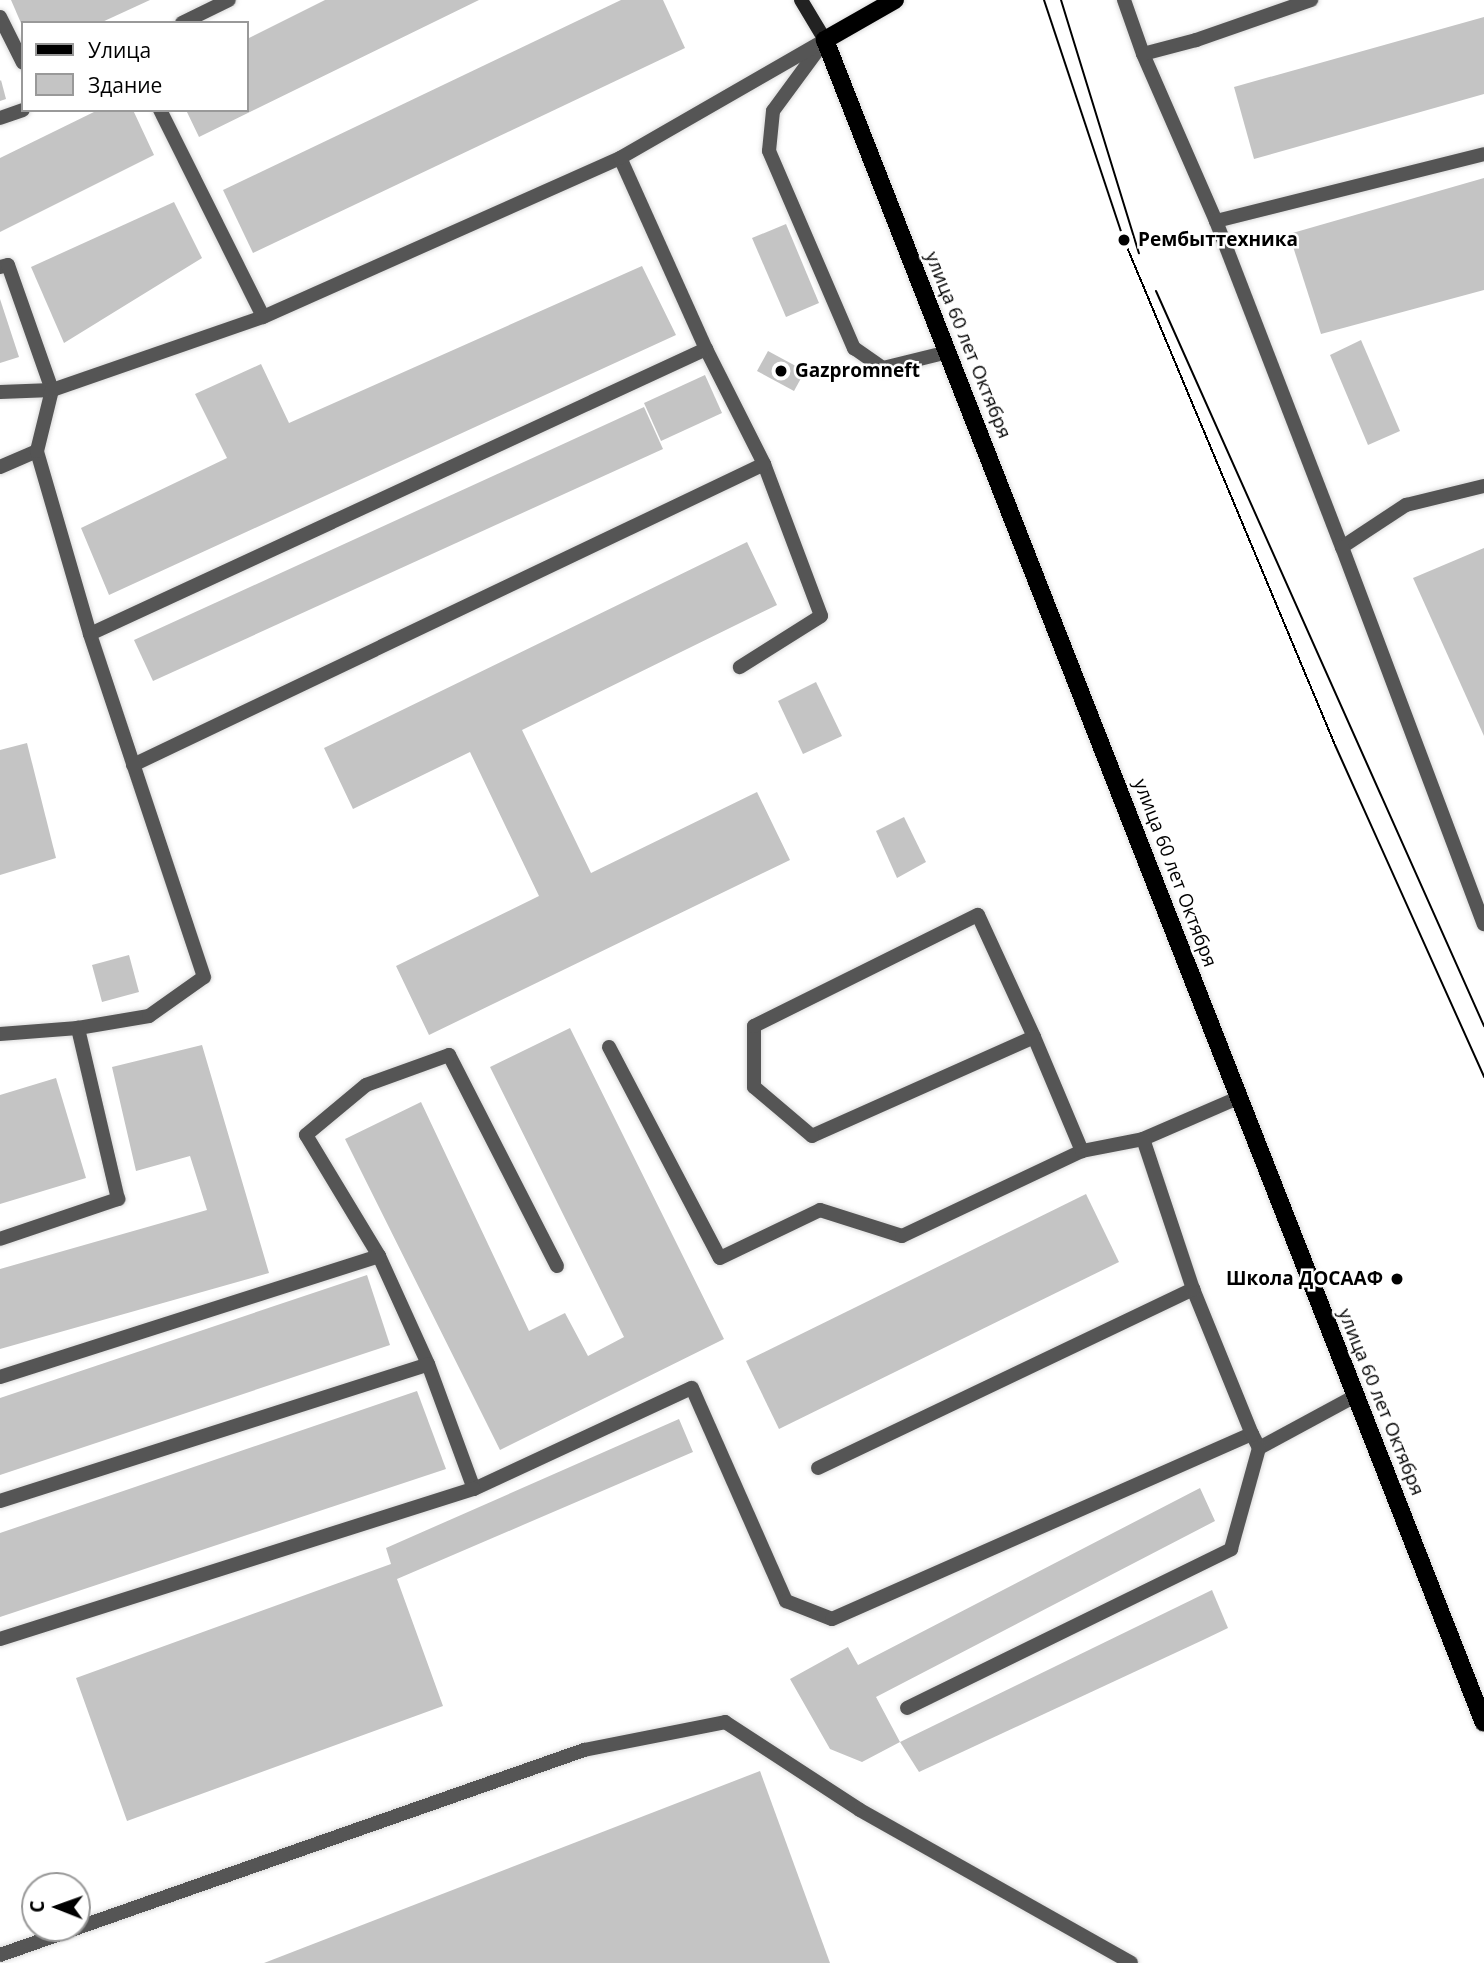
<!DOCTYPE html>
<meta charset="utf-8">
<style>
body{margin:0}
#map{position:relative;width:1484px;height:1963px;overflow:hidden;background:#fff;font-family:"Open Sans",sans-serif}
div>[style]{position:absolute}
.building>*{inset:0;background:#c4c4c4}
.roads{filter:drop-shadow(0 0 2px #dbdbdb) drop-shadow(0 0 2px #dbdbdb)}
.lane>*{height:14px;margin:-7px;padding:0 7px;transform-origin:7px;border-radius:7px;background:#555}
.secondary>*{height:14px;margin:-7px;padding:0 7px;transform-origin:7px;border-radius:7px;background:#222}
.primary>*{height:18px;margin:-9px;padding:0 9px;transform-origin:9px;border-radius:9px;background:#000}
.tram>*{height:2px;margin:-1px;padding:0 1px;transform-origin:1px;border-radius:1px;background:#000}
.dots>*{width:19px;height:19px;translate:-50% -50%;box-sizing:border-box;border:4px solid #fff;border-radius:50%}
span{translate:-50% -50%;white-space:nowrap;text-align:center;line-height:1.15;-webkit-text-stroke:5px #fff;paint-order:stroke}
.poi-label{font-size:19px;color:#000;font-weight:700}
.left{translate:0 -50%;text-align:left}
.right{translate:-100% -50%;text-align:right}
.street-label{font-size:19px;color:#000}
.legend{position:absolute;left:21px;top:21px;width:228px;height:91px;box-sizing:border-box;background:#fff;border:2px solid #999;margin:0;padding:9px 12px;list-style:none;font-size:21px;color:#000}
.legend li{display:flex;align-items:center;gap:14px;height:35px}
.legend b{width:35px;border:2px solid #999}
.north{position:absolute;left:21px;top:1872px;width:70px;height:70px;box-sizing:border-box;background:#fff;border:2px solid #999;border-radius:50%;rotate:271deg;font-size:19px;font-weight:700;line-height:28px;text-align:center;color:#000}
.north::after{content:'';display:block;margin:auto;width:24px;height:32px;background:#000;clip-path:polygon(50% 0,100% 100%,50% 72%,0 100%)}
</style>
<div id="map">
<div class="building">
<i style="clip-path:polygon(11px 0,150px 0,100px 23px,21px 23px)"></i>
<i style="clip-path:polygon(325px 0,479px 0,199px 137px,186px 110px,247px 110px,247px 39px)"></i>
<i style="clip-path:polygon(621px 0,663px 0,685px 48px,253px 253px,223px 190px)"></i>
<i style="clip-path:polygon(1484px 17px,1484px 94px,1254px 159px,1234px 87px)"></i>
<i style="clip-path:polygon(1px 80px,6px 99px,0 101px,0 81px)"></i>
<i style="clip-path:polygon(98px 110px,133px 110px,154px 155px,0 232px,0 158px)"></i>
<i style="clip-path:polygon(1484px 178px,1484px 290px,1321px 334px,1289px 234px)"></i>
<i style="clip-path:polygon(174px 202px,202px 258px,64px 343px,31px 267px)"></i>
<i style="clip-path:polygon(786px 224px,819px 303px,786px 317px,752px 238px)"></i>
<i style="clip-path:polygon(642px 266px,676px 335px,109px 595px,81px 528px,227px 458px,195px 394px,261px 364px,289px 423px)"></i>
<i style="clip-path:polygon(0 299px,19px 357px,0 363px)"></i>
<i style="clip-path:polygon(1361px 340px,1400px 431px,1368px 445px,1330px 355px)"></i>
<i style="clip-path:polygon(768px 351px,805px 371px,794px 391px,757px 371px)"></i>
<i style="clip-path:polygon(705px 375px,722px 413px,661px 441px,644px 403px)"></i>
<i style="clip-path:polygon(644px 407px,663px 449px,153px 681px,134px 640px)"></i>
<i style="clip-path:polygon(747px 542px,777px 605px,522px 730px,591px 873px,757px 792px,790px 860px,429px 1035px,396px 966px,539px 896px,470px 752px,353px 809px,324px 748px)"></i>
<i style="clip-path:polygon(1484px 548px,1484px 736px,1413px 578px)"></i>
<i style="clip-path:polygon(816px 682px,842px 736px,803px 754px,778px 701px)"></i>
<i style="clip-path:polygon(27px 743px,56px 858px,0 875px,0 750px)"></i>
<i style="clip-path:polygon(904px 817px,926px 862px,897px 878px,876px 831px)"></i>
<i style="clip-path:polygon(129px 955px,139px 992px,102px 1002px,92px 965px)"></i>
<i style="clip-path:polygon(570px 1028px,724px 1339px,500px 1450px,345px 1139px,421px 1102px,529px 1331px,565px 1313px,588px 1356px,624px 1337px,490px 1067px)"></i>
<i style="clip-path:polygon(202px 1045px,269px 1273px,0 1349px,0 1269px,207px 1210px,190px 1156px,136px 1171px,112px 1067px)"></i>
<i style="clip-path:polygon(56px 1078px,86px 1178px,0 1204px,0 1095px)"></i>
<i style="clip-path:polygon(1086px 1194px,1119px 1262px,779px 1429px,746px 1361px)"></i>
<i style="clip-path:polygon(367px 1275px,390px 1345px,0 1475px,0 1398px)"></i>
<i style="clip-path:polygon(417px 1391px,446px 1469px,0 1617px,0 1533px)"></i>
<i style="clip-path:polygon(679px 1419px,693px 1452px,397px 1579px,443px 1706px,127px 1821px,76px 1678px,391px 1564px,386px 1548px)"></i>
<i style="clip-path:polygon(1200px 1488px,1215px 1521px,876px 1697px,900px 1742px,862px 1762px,830px 1749px,790px 1679px,848px 1647px,858px 1665px)"></i>
<i style="clip-path:polygon(1212px 1590px,1228px 1628px,1203px 1640px,919px 1772px,900px 1742px)"></i>
<i style="clip-path:polygon(760px 1771px,830px 1963px,264px 1963px)"></i>
</div>
<div class="roads">
<div class="lane">
<i style="left:1124px;top:0;width:57px;rotate:70.6deg"></i>
<i style="left:1143px;top:54px;width:182px;rotate:66.4deg"></i>
<i style="left:1216px;top:221px;width:276px;rotate:-14deg"></i>
<i style="left:0;top:17px;width:51px;rotate:63.4deg"></i>
<i style="left:182px;top:23px;width:52px;rotate:-26.1deg"></i>
<i style="left:820px;top:47px;width:79px;rotate:126.3deg"></i>
<i style="left:773px;top:111px;width:40px;rotate:95.7deg"></i>
<i style="left:769px;top:151px;width:215px;rotate:66.7deg"></i>
<i style="left:854px;top:348px;width:35px;rotate:35deg"></i>
<i style="left:883px;top:368px;width:67px;rotate:-13.8deg"></i>
<i style="left:1143px;top:54px;width:55px;rotate:-14.8deg"></i>
<i style="left:1196px;top:40px;width:122px;rotate:-19.2deg"></i>
<i style="left:160px;top:110px;width:231px;rotate:63.5deg"></i>
<i style="left:0;top:118px;width:24px;rotate:-19deg"></i>
<i style="left:1216px;top:221px;width:350px;rotate:68.9deg"></i>
<i style="left:1342px;top:547px;width:77px;rotate:-33.3deg"></i>
<i style="left:1406px;top:505px;width:80px;rotate:-13.7deg"></i>
<i style="left:0;top:267px;width:8px;rotate:-14deg"></i>
<i style="left:8px;top:265px;width:133px;rotate:70.6deg"></i>
<i style="left:52px;top:390px;width:52px;rotate:177.8deg"></i>
<i style="left:706px;top:349px;width:129px;rotate:63.2deg"></i>
<i style="left:764px;top:464px;width:162px;rotate:69.4deg"></i>
<i style="left:821px;top:616px;width:96px;rotate:147.8deg"></i>
<i style="left:0;top:467px;width:40px;rotate:-23.4deg"></i>
<i style="left:1342px;top:547px;width:403px;rotate:69.4deg"></i>
<i style="left:90px;top:634px;width:679px;rotate:-24.83deg"></i>
<i style="left:706px;top:349px;width:209px;rotate:-114.2deg"></i>
<i style="left:133px;top:765px;width:699px;rotate:-25.5deg"></i>
<i style="left:0;top:1034px;width:78px;rotate:-4.4deg"></i>
<i style="left:78px;top:1028px;width:72px;rotate:-9.6deg"></i>
<i style="left:149px;top:1016px;width:67px;rotate:-35.3deg"></i>
<i style="left:204px;top:977px;width:361px;rotate:-108.4deg"></i>
<i style="left:90px;top:634px;width:191px;rotate:-106.2deg"></i>
<i style="left:37px;top:451px;width:63px;rotate:-76.2deg"></i>
<i style="left:52px;top:390px;width:223px;rotate:-19.1deg"></i>
<i style="left:263px;top:317px;width:391px;rotate:-24deg"></i>
<i style="left:620px;top:158px;width:237px;rotate:-29.9deg"></i>
<i style="left:1034px;top:1037px;width:243px;rotate:156deg"></i>
<i style="left:812px;top:1136px;width:76px;rotate:-139.8deg"></i>
<i style="left:754px;top:1087px;width:61px;rotate:-90deg"></i>
<i style="left:754px;top:1026px;width:250px;rotate:-26.4deg"></i>
<i style="left:978px;top:915px;width:134px;rotate:65.3deg"></i>
<i style="left:1034px;top:1037px;width:124px;rotate:67.2deg"></i>
<i style="left:609px;top:1047px;width:238px;rotate:62.3deg"></i>
<i style="left:720px;top:1258px;width:111px;rotate:-25.6deg"></i>
<i style="left:820px;top:1210px;width:86px;rotate:17.6deg"></i>
<i style="left:902px;top:1236px;width:199px;rotate:-25.3deg"></i>
<i style="left:1082px;top:1151px;width:62px;rotate:-11.1deg"></i>
<i style="left:1143px;top:1139px;width:106px;rotate:-23.4deg"></i>
<i style="left:0;top:1239px;width:125px;rotate:-18.7deg"></i>
<i style="left:118px;top:1199px;width:176px;rotate:-103.2deg"></i>
<i style="left:557px;top:1266px;width:237px;rotate:-117.1deg"></i>
<i style="left:449px;top:1055px;width:88px;rotate:160.1deg"></i>
<i style="left:366px;top:1085px;width:78px;rotate:140.2deg"></i>
<i style="left:306px;top:1135px;width:141px;rotate:58.9deg"></i>
<i style="left:379px;top:1256px;width:119px;rotate:65.6deg"></i>
<i style="left:428px;top:1364px;width:133px;rotate:69.8deg"></i>
<i style="left:474px;top:1489px;width:240px;rotate:-24.9deg"></i>
<i style="left:692px;top:1388px;width:233px;rotate:66.2deg"></i>
<i style="left:786px;top:1601px;width:49px;rotate:21.4deg"></i>
<i style="left:832px;top:1619px;width:459px;rotate:-23.8deg"></i>
<i style="left:1252px;top:1434px;width:16px;rotate:63deg"></i>
<i style="left:1259px;top:1448px;width:109px;rotate:-28.4deg"></i>
<i style="left:1193px;top:1289px;width:157px;rotate:67.9deg"></i>
<i style="left:0;top:1377px;width:398px;rotate:-17.7deg"></i>
<i style="left:818px;top:1468px;width:416px;rotate:-25.5deg"></i>
<i style="left:1193px;top:1289px;width:158px;rotate:-108.4deg"></i>
<i style="left:0;top:1501px;width:449px;rotate:-17.7deg"></i>
<i style="left:0;top:1639px;width:497px;rotate:-17.6deg"></i>
<i style="left:907px;top:1708px;width:361px;rotate:-26.1deg"></i>
<i style="left:1231px;top:1549px;width:105px;rotate:-74.5deg"></i>
<i style="left:0;top:1955px;width:619px;rotate:-19.34deg"></i>
<i style="left:584px;top:1750px;width:144px;rotate:-11.2deg"></i>
<i style="left:725px;top:1722px;width:161px;rotate:33.1deg"></i>
<i style="left:860px;top:1810px;width:311px;rotate:29.4deg"></i>
</div>
<div class="secondary">
<i style="left:801px;top:0;width:47px;rotate:59deg"></i>
</div>
<div class="primary">
<i style="left:895px;top:0;width:81px;rotate:150.3deg"></i>
<i style="left:825px;top:40px;width:1807px;rotate:68.62deg"></i>
</div>
</div>
<div class="tram">
<i style="left:1044px;top:0;width:253px;rotate:71.6deg"></i>
<i style="left:1124px;top:240px;width:547px;rotate:67.32deg"></i>
<i style="left:1335px;top:745px;width:364px;rotate:65.8deg"></i>
<i style="left:1061px;top:0;width:265px;rotate:72.9deg"></i>
<i style="left:1156px;top:291px;width:805px;rotate:65.95deg"></i>
</div>
<div class="dots">
<i style="left:1124px;top:240px;background:#000"></i>
<i style="left:781px;top:371px;background:#000"></i>
<i style="left:1397px;top:1279px;background:#000"></i>
</div>
<div class="poi-label">
<span class="left" style="left:1138px;top:240px">Рембыттехника</span>
<span class="left" style="left:795px;top:371px">Gazpromneft</span>
<span class="right" style="left:1383px;top:1279px">Школа ДОСААФ</span>
</div>
<div class="street-label">
<span style="left:968px;top:345px;rotate:68deg">улица 60 лет Октября</span>
<span style="left:1175px;top:873px;rotate:69deg">улица 60 лет Октября</span>
<span style="left:1381px;top:1402px;rotate:68deg">улица 60 лет Октября</span>
</div>
<ul class="legend">
<li><b style="height:9px;background:#000"></b>Улица</li>
<li><b style="height:19px;background:#c4c4c4"></b>Здание</li>
</ul>
<div class="north">С</div>
</div>
